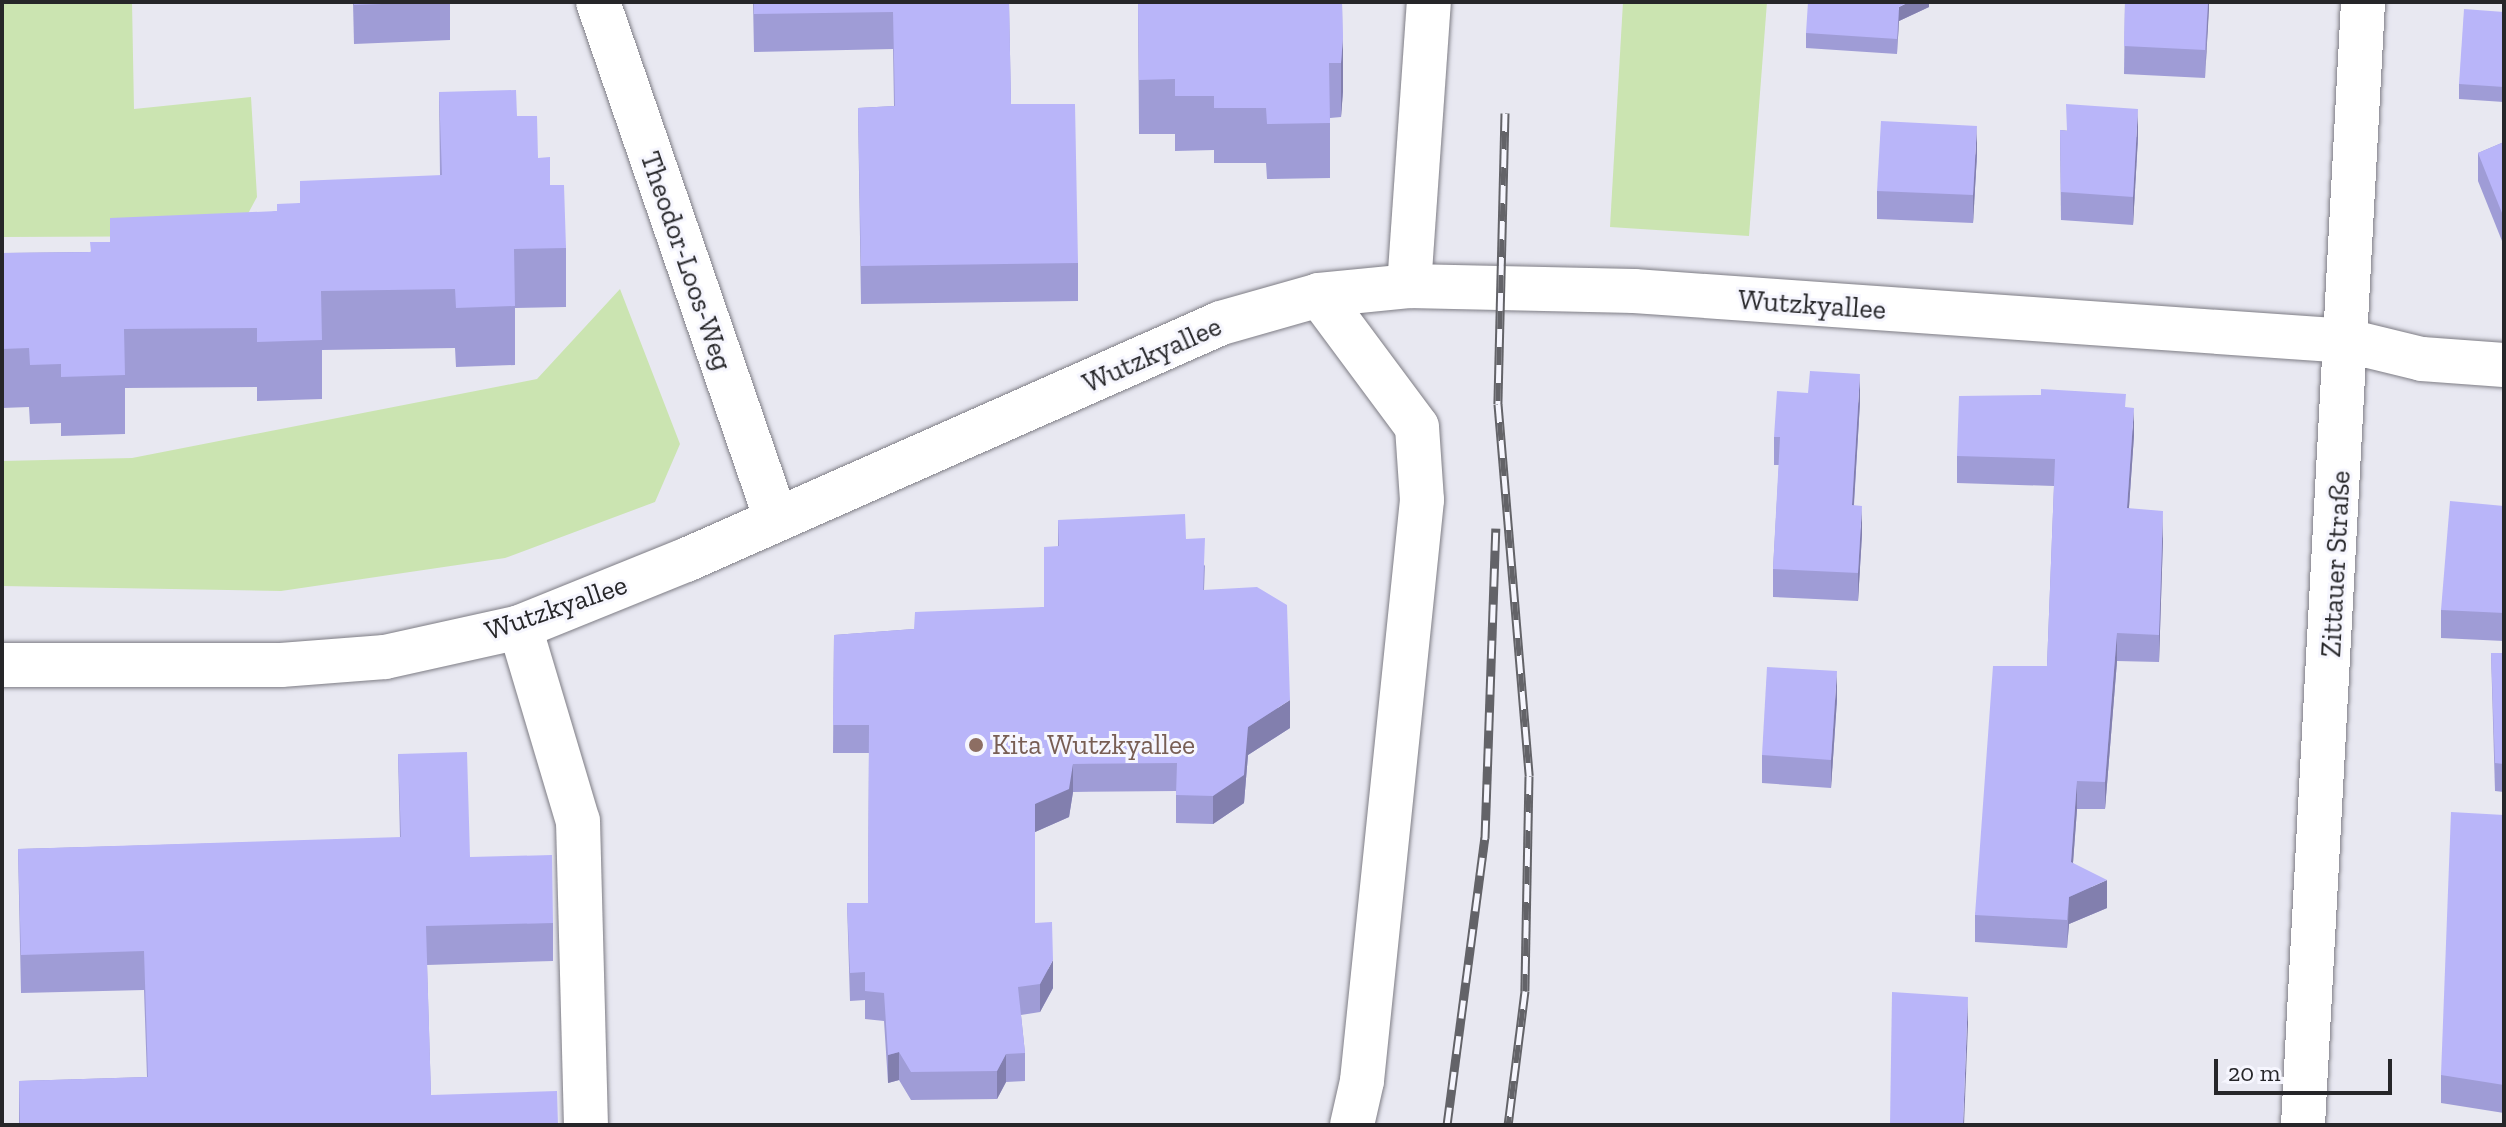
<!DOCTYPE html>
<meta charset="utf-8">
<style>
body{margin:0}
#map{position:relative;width:2506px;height:1127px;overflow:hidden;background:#e8e8f1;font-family:"Zilla Slab",serif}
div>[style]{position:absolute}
.green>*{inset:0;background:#cbe4b1}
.roads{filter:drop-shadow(0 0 2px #7e7d85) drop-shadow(0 0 2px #7e7d85)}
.minor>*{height:44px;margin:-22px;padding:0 22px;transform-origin:22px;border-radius:22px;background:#fff}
.rail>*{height:9px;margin-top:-4.5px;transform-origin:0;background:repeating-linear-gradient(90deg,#f6f6fe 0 18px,#636368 0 36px);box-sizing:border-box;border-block:2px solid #636368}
.wall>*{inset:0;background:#9f9cd6}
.shaded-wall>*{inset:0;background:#827fae}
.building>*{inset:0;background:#b9b5f9}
.dots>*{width:22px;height:22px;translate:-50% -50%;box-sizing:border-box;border:4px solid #f6f6fe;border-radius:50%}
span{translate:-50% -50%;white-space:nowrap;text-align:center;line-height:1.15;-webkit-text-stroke:6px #f6f6fe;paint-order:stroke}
.street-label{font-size:28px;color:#262629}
.education-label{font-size:28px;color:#785e54}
.left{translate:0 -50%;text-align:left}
.frame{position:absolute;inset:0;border:4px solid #262629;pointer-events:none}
.scale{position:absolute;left:2214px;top:1059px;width:178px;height:36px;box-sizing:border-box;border:4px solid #262629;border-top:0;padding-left:10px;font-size:24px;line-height:28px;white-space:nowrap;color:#262629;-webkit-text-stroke:6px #f6f6fe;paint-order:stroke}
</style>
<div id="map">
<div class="green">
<i style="clip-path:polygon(2px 2px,132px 2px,134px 109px,251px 97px,257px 197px,236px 236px,2px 237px)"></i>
<i style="clip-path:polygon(1623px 2px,1767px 2px,1749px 236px,1610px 227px)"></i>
<i style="clip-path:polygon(620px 289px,680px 444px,655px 502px,505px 558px,281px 591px,2px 586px,2px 461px,132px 458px,537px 379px)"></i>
</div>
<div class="roads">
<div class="minor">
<i style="left:598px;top:2px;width:547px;rotate:71deg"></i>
<i style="left:1409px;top:286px;width:285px;rotate:-86deg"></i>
<i style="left:1319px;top:295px;width:164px;rotate:53.4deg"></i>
<i style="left:1417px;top:427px;width:73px;rotate:86.1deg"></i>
<i style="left:1422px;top:500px;width:584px;rotate:95.9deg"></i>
<i style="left:1362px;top:1081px;width:45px;rotate:102.8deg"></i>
<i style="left:520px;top:627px;width:202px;rotate:73.4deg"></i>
<i style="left:578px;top:821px;width:304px;rotate:88.5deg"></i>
<i style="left:2px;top:665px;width:279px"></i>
<i style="left:281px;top:665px;width:104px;rotate:-4.4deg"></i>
<i style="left:385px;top:657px;width:138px;rotate:-12.5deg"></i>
<i style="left:520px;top:627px;width:179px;rotate:-22deg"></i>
<i style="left:686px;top:560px;width:585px;rotate:-23.89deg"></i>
<i style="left:1221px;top:323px;width:102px;rotate:-15.9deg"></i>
<i style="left:1319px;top:295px;width:90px;rotate:-5.7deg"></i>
<i style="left:1409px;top:286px;width:225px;rotate:1.3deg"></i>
<i style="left:1634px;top:291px;width:716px;rotate:4.01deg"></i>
<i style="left:2348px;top:341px;width:76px;rotate:13.7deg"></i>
<i style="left:2422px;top:359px;width:82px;rotate:4.2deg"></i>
<i style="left:2303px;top:1125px;width:1125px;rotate:-86.94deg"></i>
</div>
</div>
<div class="rail">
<i style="left:1505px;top:113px;width:291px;rotate:91.4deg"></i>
<i style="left:1498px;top:404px;width:373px;rotate:85.2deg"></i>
<i style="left:1529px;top:776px;width:215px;rotate:91.1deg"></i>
<i style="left:1525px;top:991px;width:135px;rotate:97.2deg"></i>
<i style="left:1447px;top:1125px;width:290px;rotate:-82.5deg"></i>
<i style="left:1485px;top:838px;width:310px;rotate:-88deg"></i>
</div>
<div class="wall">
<i style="clip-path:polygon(353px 2px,450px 2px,450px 40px,354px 44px)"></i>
<i style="clip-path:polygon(753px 2px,1009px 2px,1011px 104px,1078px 263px,1078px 301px,861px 304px,858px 108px,894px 106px,893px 49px,754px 52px)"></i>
<i style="clip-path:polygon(1138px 2px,1342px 2px,1343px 91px,1341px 117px,1330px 118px,1330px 178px,1267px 179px,1266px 163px,1214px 163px,1214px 150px,1175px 151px,1175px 134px,1139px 134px)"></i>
<i style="clip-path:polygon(1929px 2px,1929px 7px,1899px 21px,1897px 54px,1806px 48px,1806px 33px)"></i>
<i style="clip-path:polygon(2125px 2px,2209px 2px,2205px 78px,2124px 74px)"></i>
<i style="clip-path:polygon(2504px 12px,2504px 102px,2459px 99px,2459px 84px)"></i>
<i style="clip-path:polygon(439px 92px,517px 116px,550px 185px,566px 248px,566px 307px,515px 308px,515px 365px,456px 367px,455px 348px,322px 350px,322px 399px,257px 401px,257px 387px,125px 388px,125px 434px,61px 436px,61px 423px,30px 424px,29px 407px,2px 408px,2px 253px,90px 252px,110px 242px,277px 211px,300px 203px,440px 176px)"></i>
<i style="clip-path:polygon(2060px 130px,2138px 137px,2133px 225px,2061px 220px)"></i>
<i style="clip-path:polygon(2504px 142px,2504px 246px,2478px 181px,2478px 153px)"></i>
<i style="clip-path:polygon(1977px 154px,1973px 223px,1877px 219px,1877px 191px)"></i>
<i style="clip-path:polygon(1860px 402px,1854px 505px,1862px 534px,1858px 601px,1773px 597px,1773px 569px,1779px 465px,1774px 465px,1774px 437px)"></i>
<i style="clip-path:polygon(2126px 407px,2134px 435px,2129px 508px,2163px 538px,2159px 662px,2117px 661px,2105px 809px,2077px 809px,2073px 863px,2107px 908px,2069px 924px,2067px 948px,1975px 942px,1975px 915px,2047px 666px,2054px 486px,1957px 483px,1957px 456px)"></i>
<i style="clip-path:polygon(2504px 506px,2504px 641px,2441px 638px,2441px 610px)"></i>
<i style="clip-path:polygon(1058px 520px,1186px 539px,1205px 566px,1204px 590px,1290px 728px,1248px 755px,1244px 803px,1213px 824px,1176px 823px,1176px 791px,1073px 792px,1069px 817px,1035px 832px,1035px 923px,1053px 988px,1040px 1012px,1021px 1015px,1025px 1053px,1025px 1081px,1006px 1082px,997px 1099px,911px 1100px,899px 1080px,888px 1083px,884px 1021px,865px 1019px,865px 1000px,850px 1001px,847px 903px,868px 903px,869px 753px,833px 753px,834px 635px,914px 629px,1044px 607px,1058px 546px)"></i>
<i style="clip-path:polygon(2491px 653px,2504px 653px,2504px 792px,2495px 791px)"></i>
<i style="clip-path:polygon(1837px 699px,1831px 788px,1762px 783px,1762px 755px)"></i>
<i style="clip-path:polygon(398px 754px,470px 857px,553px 923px,553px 961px,427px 965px,431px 1095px,558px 1125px,19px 1125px,19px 1081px,147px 1077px,144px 990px,21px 993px,18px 849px,400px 838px)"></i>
<i style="clip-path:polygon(2504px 815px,2504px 1113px,2441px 1103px,2441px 1075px)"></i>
</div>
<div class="shaded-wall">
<i style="clip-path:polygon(1909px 2px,1929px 2px,1929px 7px,1899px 21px,1897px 54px,1899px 7px)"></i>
<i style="clip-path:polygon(2208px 2px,2209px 2px,2209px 9px,2205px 78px)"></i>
<i style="clip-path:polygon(1343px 37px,1343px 91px,1341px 117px,1341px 63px)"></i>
<i style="clip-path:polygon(2138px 109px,2138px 137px,2133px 225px,2133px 197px)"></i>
<i style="clip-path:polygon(1977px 126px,1977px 154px,1973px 223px,1973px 195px)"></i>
<i style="clip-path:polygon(1860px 374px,1860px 402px,1852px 533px,1852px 505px)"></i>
<i style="clip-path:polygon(2134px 408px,2134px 435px,2127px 535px,2127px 508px)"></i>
<i style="clip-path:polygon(1862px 506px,1862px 534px,1858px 601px,1858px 573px)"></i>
<i style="clip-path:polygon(2163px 511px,2163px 538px,2159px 662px,2159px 635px)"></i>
<i style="clip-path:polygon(2117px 633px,2117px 661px,2105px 809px,2105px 782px)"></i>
<i style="clip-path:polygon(1837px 671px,1837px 699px,1831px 788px,1831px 760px)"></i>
<i style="clip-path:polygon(1290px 700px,1290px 728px,1248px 755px,1244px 803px,1213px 824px,1213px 796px,1248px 727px)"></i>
<i style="clip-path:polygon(1073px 764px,1073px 792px,1069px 817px,1035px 832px,1035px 804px)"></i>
<i style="clip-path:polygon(2077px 781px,2077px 809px,2071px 889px,2071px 862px)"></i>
<i style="clip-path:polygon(2107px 880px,2107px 908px,2069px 924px,2067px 948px,2069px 897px)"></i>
<i style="clip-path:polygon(1053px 960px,1053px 988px,1040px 1012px,1040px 984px)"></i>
<i style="clip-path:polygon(1968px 997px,1968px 1025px,1964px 1125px,1963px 1125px)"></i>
<i style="clip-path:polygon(899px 1052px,899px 1080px,888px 1083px,888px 1055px)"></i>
<i style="clip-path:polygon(1006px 1054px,1006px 1082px,997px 1099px,997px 1071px)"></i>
</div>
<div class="building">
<i style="clip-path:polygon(354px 2px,438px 2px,354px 5px)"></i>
<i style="clip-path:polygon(754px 2px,1009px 2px,1011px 104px,1075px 104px,1078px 263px,861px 266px,858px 108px,895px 106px,893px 12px,754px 14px)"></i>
<i style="clip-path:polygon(1138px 2px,1342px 2px,1343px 37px,1341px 63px,1329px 63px,1330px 123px,1267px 124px,1266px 108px,1214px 108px,1214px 96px,1175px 96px,1175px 79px,1139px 80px)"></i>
<i style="clip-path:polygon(1808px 2px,1909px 2px,1899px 7px,1897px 39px,1806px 33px)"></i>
<i style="clip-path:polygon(2125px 2px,2208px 2px,2205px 50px,2124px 46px)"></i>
<i style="clip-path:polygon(2464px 9px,2504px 12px,2504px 87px,2459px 84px)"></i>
<i style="clip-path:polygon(516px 90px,517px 116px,537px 116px,538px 158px,550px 157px,550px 185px,564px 185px,566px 248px,514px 249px,515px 306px,456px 308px,455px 289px,321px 291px,322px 340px,257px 342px,257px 328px,124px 329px,125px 375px,61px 377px,61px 364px,30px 365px,29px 348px,2px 349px,2px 253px,91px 252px,90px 242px,110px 242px,110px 218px,277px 211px,277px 204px,300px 203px,300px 181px,442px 175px,439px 92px)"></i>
<i style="clip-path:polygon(2066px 104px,2138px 109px,2133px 197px,2061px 192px,2060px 130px,2067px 131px)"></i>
<i style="clip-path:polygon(1881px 121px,1977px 126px,1973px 195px,1877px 191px)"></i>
<i style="clip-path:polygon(2504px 142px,2504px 218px,2478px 153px)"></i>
<i style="clip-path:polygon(1810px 371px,1860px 374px,1852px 505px,1862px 506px,1858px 573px,1773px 569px,1780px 437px,1774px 437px,1777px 391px,1808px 393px)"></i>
<i style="clip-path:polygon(2041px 389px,2126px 394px,2125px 407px,2134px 408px,2127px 508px,2163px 511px,2159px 635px,2117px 633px,2105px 782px,2077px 781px,2071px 862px,2107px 880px,2069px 897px,2067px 920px,1975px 915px,1993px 666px,2047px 666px,2055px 459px,1957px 456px,1959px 396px,2041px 395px)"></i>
<i style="clip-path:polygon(2450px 501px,2504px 506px,2504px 613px,2441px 610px)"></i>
<i style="clip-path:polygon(1185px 514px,1186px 539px,1205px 538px,1203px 590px,1257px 587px,1287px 605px,1290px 700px,1248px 727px,1244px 775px,1213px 796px,1176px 795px,1177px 763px,1073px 764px,1069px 789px,1035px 804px,1035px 923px,1052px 922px,1053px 960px,1040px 984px,1018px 987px,1025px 1053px,1006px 1054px,997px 1071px,911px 1072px,899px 1052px,888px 1055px,884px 993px,865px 991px,865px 972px,850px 973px,847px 903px,868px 903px,869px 725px,833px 725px,834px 635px,914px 629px,915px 612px,1044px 607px,1044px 547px,1059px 546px,1058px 520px)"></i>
<i style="clip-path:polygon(2491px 653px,2504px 653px,2504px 764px,2495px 763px)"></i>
<i style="clip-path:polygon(1767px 667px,1837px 671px,1831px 760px,1762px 755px)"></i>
<i style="clip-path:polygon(467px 752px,470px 857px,552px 855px,553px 923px,426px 926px,431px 1095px,557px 1091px,558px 1125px,20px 1125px,19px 1081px,148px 1077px,144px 951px,21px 955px,18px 849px,401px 837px,398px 754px)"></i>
<i style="clip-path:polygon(2451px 812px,2504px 815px,2504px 1085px,2441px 1075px)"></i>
<i style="clip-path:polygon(1892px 992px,1968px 997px,1963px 1125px,1890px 1125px)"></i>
</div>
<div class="dots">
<i style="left:976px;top:745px;background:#8d6e63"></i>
</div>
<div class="street-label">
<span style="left:686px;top:261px;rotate:71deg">Theodor-Loos-Weg</span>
<span style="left:1812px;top:305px;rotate:4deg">Wutzkyallee</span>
<span style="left:1152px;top:355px;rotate:-24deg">Wutzkyallee</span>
<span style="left:2336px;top:564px;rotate:-87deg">Zittauer Straße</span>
<span style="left:556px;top:608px;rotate:-19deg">Wutzkyallee</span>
</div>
<div class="education-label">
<span class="left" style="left:992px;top:745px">Kita Wutzkyallee</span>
</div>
<div class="frame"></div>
<div class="scale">20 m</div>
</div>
